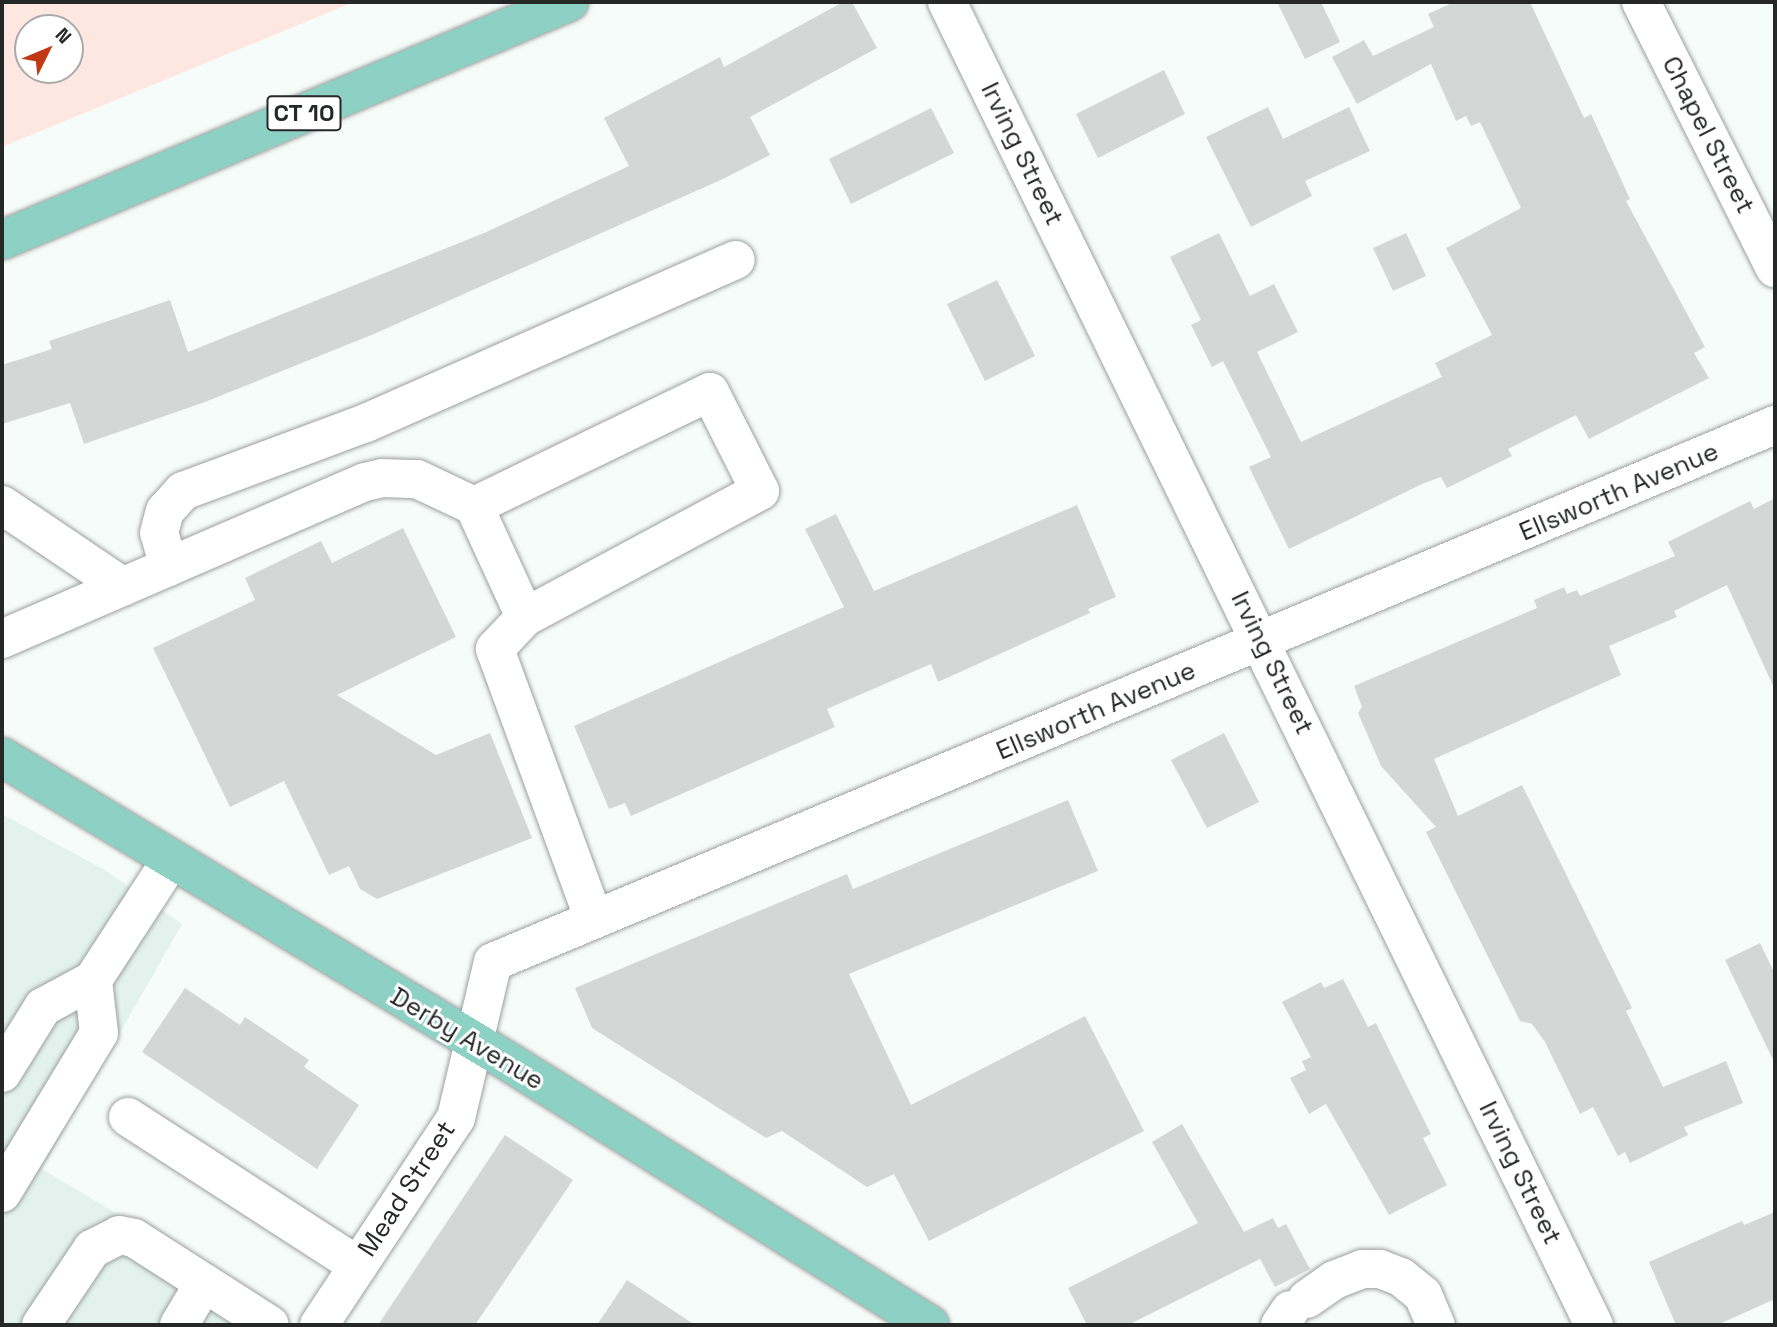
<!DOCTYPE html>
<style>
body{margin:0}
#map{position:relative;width:1777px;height:1327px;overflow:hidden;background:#f6fcfa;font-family:"Space Grotesk",sans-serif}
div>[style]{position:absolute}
.built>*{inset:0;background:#e3f2ed}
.green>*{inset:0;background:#ffe7e1}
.building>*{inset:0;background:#d3d8d7}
.roads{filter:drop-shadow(0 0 2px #9ba09f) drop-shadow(0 0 2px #9ba09f)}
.minor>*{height:38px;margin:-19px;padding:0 19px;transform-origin:19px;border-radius:19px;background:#fff}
.major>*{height:38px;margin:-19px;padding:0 19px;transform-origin:19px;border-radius:19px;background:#8dd1c4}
span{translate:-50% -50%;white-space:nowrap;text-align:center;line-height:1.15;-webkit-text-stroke:6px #fff;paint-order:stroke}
.shield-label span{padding:2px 5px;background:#fff;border:2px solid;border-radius:5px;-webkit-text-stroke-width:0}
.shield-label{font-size:24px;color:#262828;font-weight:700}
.street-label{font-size:26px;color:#262828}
.frame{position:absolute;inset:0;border:4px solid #262828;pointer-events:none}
.north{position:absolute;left:14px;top:14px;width:70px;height:70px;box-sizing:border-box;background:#fff;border:2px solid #a8a9a9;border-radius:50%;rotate:47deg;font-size:19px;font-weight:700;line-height:28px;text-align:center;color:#262828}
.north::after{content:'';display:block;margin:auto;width:24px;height:32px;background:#c23817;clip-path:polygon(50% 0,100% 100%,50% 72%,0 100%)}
</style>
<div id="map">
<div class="built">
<i style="clip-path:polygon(2px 814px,108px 872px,182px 924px,42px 1169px,276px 1309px,266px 1325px,2px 1325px)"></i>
</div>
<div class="green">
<i style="clip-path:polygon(evenodd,2px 2px,354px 2px,2px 147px,2px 2px,28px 28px,70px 28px,70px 70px,28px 70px,28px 28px)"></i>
</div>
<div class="building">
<i style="clip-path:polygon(843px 2px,852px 2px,877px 48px,750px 117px,770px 155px,723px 179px,374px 334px,205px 402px,84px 444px,70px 403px,2px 424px,2px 365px,52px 349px,49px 341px,170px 300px,188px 352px,484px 233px,629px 166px,604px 118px,720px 57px,724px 67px)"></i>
<i style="clip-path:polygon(1277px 2px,1321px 2px,1340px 42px,1305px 59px)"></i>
<i style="clip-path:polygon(1454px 2px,1530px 2px,1584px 118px,1591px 114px,1630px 199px,1626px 201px,1705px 347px,1694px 353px,1709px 378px,1589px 439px,1576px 415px,1508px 449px,1512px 456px,1447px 488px,1441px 477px,1422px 484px,1289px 549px,1249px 467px,1271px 457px,1223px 361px,1212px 367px,1191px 325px,1201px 320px,1170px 257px,1219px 233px,1250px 296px,1274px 284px,1298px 332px,1257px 352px,1301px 442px,1442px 377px,1435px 363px,1492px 335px,1446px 248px,1521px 208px,1480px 122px,1471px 126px,1466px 116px,1456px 121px,1431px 64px,1357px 104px,1332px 57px,1364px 40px,1373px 56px,1434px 27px,1428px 14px)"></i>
<i style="clip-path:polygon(1164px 70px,1185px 114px,1098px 158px,1076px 114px)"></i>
<i style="clip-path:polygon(1268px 107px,1283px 139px,1349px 107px,1370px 151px,1305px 181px,1312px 196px,1251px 227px,1206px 137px)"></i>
<i style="clip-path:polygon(931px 108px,954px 153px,851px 204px,829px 159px)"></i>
<i style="clip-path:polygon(1406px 233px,1426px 276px,1393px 291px,1373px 248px)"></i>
<i style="clip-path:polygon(997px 280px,1035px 356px,985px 381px,947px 304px)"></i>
<i style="clip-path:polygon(1775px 498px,1775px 690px,1727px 585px,1674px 611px,1677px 617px,1609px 646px,1621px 675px,1434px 759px,1458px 816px,1522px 785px,1632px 1008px,1626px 1011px,1663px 1087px,1726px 1061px,1743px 1103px,1684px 1127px,1688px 1135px,1630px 1163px,1625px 1152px,1618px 1156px,1593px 1107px,1580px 1114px,1545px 1042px,1532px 1024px,1520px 1021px,1426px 832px,1436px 827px,1381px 766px,1358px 713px,1362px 707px,1354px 686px,1537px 608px,1534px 600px,1564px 587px,1567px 594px,1577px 590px,1580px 596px,1675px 556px,1668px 542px,1750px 501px,1754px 509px)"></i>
<i style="clip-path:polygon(1077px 505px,1116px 597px,1088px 609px,1090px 613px,938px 682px,931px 664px,827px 709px,835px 727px,631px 816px,625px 803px,609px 809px,574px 726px,844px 607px,805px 529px,836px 514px,874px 591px)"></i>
<i style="clip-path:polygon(403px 528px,456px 637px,337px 695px,436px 755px,490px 733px,532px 838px,377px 899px,360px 889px,349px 866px,329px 875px,284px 781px,230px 807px,153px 648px,255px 600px,245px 578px,321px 541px,332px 563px)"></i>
<i style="clip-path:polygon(1224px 733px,1259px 802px,1207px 828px,1171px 760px)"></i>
<i style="clip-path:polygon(1068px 800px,1098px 871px,849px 974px,911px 1105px,1085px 1016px,1144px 1131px,929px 1241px,894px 1174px,867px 1187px,782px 1131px,766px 1138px,592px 1028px,575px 988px,847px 874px,853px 889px)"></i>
<i style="clip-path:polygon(1760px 943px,1775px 974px,1775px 1064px,1725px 960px)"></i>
<i style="clip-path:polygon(1343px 979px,1368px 1027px,1376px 1023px,1398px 1068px,1431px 1134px,1423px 1138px,1447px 1185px,1389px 1215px,1326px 1104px,1309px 1114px,1290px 1078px,1306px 1070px,1302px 1061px,1311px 1057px,1282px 1002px,1321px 982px,1324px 988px)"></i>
<i style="clip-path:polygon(185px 988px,240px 1025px,245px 1017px,309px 1060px,304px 1067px,359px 1105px,317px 1169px,142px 1052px)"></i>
<i style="clip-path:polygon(1182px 1124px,1244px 1232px,1273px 1218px,1278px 1228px,1286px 1224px,1310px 1269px,1275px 1287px,1260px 1259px,1128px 1325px,1087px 1325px,1068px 1288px,1198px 1223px,1152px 1142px)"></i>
<i style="clip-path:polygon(505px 1135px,573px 1180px,475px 1325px,378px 1325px)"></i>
<i style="clip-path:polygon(1775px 1212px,1775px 1299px,1717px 1325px,1676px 1325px,1649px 1262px,1742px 1221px,1744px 1225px)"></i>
<i style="clip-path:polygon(627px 1280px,695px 1325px,597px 1325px)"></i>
</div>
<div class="roads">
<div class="minor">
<i style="left:947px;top:2px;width:1473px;rotate:63.94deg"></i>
<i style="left:1641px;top:2px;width:298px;rotate:63.3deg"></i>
<i style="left:2px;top:505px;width:146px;rotate:34.1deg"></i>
<i style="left:474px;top:506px;width:122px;rotate:65.3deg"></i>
<i style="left:169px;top:567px;width:35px;rotate:-106deg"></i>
<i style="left:159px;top:533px;width:23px;rotate:-75deg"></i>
<i style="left:165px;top:511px;width:27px;rotate:-48deg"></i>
<i style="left:183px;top:491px;width:195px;rotate:-20.4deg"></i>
<i style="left:366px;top:423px;width:404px;rotate:-23.8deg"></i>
<i style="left:2px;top:639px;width:395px;rotate:-23.4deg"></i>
<i style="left:365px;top:482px;width:17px;rotate:-13deg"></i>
<i style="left:382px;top:478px;width:35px;rotate:2deg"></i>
<i style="left:417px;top:479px;width:63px;rotate:25.3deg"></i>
<i style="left:474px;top:506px;width:262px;rotate:-25.8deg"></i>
<i style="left:710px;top:392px;width:111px;rotate:63.2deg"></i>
<i style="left:760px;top:491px;width:267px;rotate:151.8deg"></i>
<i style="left:525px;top:617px;width:44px;rotate:133.2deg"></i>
<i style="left:495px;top:649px;width:288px;rotate:69.9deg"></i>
<i style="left:2px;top:1073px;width:78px;rotate:-58.2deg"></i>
<i style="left:43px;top:1007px;width:57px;rotate:-28.4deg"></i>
<i style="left:93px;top:980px;width:143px;rotate:-57deg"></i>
<i style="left:128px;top:1117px;width:274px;rotate:32.9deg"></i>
<i style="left:2px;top:1193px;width:187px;rotate:-58.8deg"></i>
<i style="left:99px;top:1033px;width:53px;rotate:-96.5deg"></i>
<i style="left:1307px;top:1299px;width:33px;rotate:-35deg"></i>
<i style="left:1334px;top:1280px;width:30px;rotate:-21deg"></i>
<i style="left:1362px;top:1269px;width:18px"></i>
<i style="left:1380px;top:1269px;width:22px;rotate:21deg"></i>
<i style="left:1401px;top:1277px;width:28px;rotate:39deg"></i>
<i style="left:1423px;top:1295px;width:33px;rotate:67deg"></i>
<i style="left:41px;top:1325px;width:92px;rotate:-56.1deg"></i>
<i style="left:92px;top:1249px;width:30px;rotate:-27deg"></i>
<i style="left:119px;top:1235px;width:15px;rotate:11deg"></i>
<i style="left:134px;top:1238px;width:161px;rotate:32.6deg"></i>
<i style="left:179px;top:1325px;width:49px;rotate:-59.2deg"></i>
<i style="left:319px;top:1325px;width:248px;rotate:-56.5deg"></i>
<i style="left:456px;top:1118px;width:160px;rotate:-76.7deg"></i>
<i style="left:493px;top:962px;width:1390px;rotate:-22.73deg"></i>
<i style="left:1280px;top:1325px;width:18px;rotate:-56deg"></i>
</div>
<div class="major">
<i style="left:2px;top:240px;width:615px;rotate:-22.77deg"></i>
<i style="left:2px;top:757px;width:592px;rotate:31.03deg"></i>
<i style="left:509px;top:1062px;width:496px;rotate:32deg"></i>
</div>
</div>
<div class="shield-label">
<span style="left:304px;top:113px">CT 10</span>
</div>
<div class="street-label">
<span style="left:1708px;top:135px;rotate:63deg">Chapel Street</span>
<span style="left:1022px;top:154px;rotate:64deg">Irving Street</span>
<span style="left:1619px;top:492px;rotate:-23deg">Ellsworth Avenue</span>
<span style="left:1272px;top:663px;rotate:64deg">Irving Street</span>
<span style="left:1096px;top:711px;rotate:-23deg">Ellsworth Avenue</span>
<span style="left:467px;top:1039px;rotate:31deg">Derby Avenue</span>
<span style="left:1520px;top:1173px;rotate:64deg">Irving Street</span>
<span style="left:407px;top:1189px;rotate:-57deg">Mead Street</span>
</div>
<div class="frame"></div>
<div class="north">N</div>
</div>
